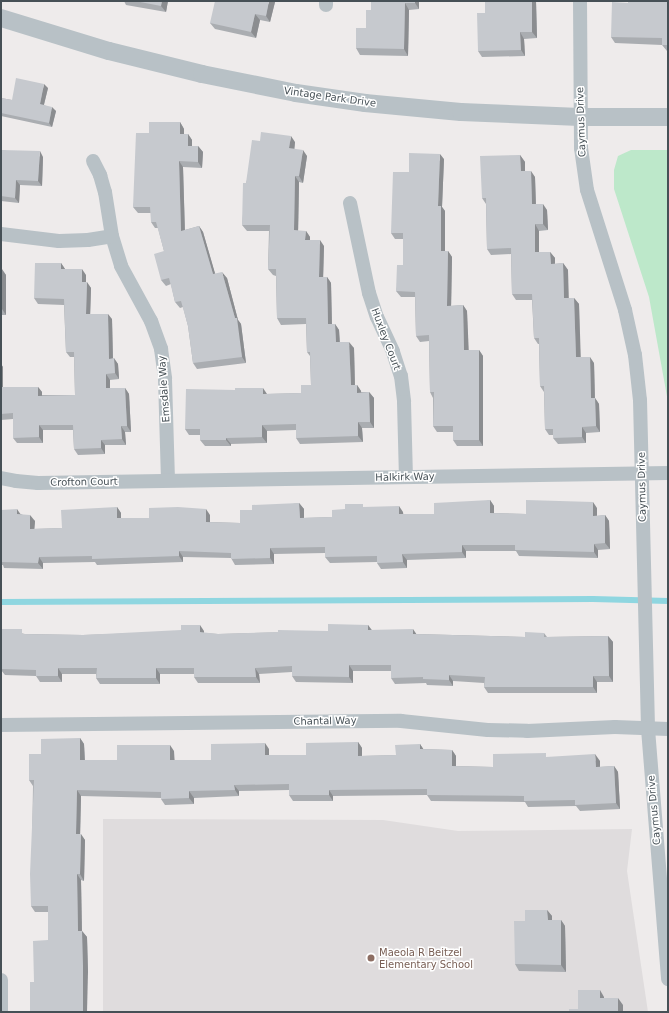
<!DOCTYPE html>
<style>
body{margin:0}
#map{position:relative;width:669px;height:1013px;overflow:hidden;background:#eeebeb;font-family:"DejaVu Sans",sans-serif}
div>[style]{position:absolute}
.education>*{inset:0;background:#dfdcdd}
.green>*{inset:0;background:#bde8ca}
.stream>*{height:5.5px;margin:-2.75px;padding:0 2.75px;transform-origin:2.75px;border-radius:2.75px;background:#8fd6e0}
.minor>*{height:14px;margin:-7px;padding:0 7px;transform-origin:7px;border-radius:7px;background:#b8c1c6}
.tertiary>*{height:18px;margin:-9px;padding:0 9px;transform-origin:9px;border-radius:9px;background:#b8c1c6}
.wall>*{inset:0;background:#aaadb1}
.shaded-wall>*{inset:0;background:#8b8d90}
.building>*{inset:0;background:#c6c9ce}
.dots>*{width:11px;height:11px;translate:-50% -50%;box-sizing:border-box;border:2px solid #fff;border-radius:50%}
span{translate:-50% -50%;white-space:nowrap;text-align:center;line-height:1.15;-webkit-text-stroke:3px #fff;paint-order:stroke}
.street-label{font-size:10px;color:#465056}
.education-label{font-size:10px;color:#785e54}
.left{translate:0 -50%;text-align:left}
.frame{position:absolute;inset:0;border:2px solid #465056;pointer-events:none}
</style>
<div id="map">
<div class="education">
<i style="clip-path:polygon(103px 819px,383px 820px,458px 831px,632px 829px,627px 871px,648px 1012px,103px 1012px)"></i>
</div>
<div class="green">
<i style="clip-path:polygon(631px 150px,668px 150px,668px 402px,649px 297px,614px 189px,614px 170px,618px 156px)"></i>
</div>
<div class="stream">
<i style="left:1px;top:602px;width:592px;rotate:-0.29deg"></i>
<i style="left:593px;top:599px;width:75px;rotate:1.5deg"></i>
</div>
<div class="minor">
<i style="left:326px;top:1px;width:4px;rotate:90deg"></i>
<i style="left:580px;top:1px;width:147px;rotate:89.6deg"></i>
<i style="left:581px;top:148px;width:42px;rotate:81.9deg"></i>
<i style="left:587px;top:190px;width:126px;rotate:72.4deg"></i>
<i style="left:625px;top:310px;width:46px;rotate:77.5deg"></i>
<i style="left:635px;top:355px;width:45px;rotate:83.7deg"></i>
<i style="left:640px;top:400px;width:329px;rotate:88.6deg"></i>
<i style="left:648px;top:729px;width:251px;rotate:85.4deg"></i>
<i style="left:93px;top:161px;width:16px;rotate:63deg"></i>
<i style="left:100px;top:175px;width:18px;rotate:74deg"></i>
<i style="left:105px;top:192px;width:45px;rotate:81deg"></i>
<i style="left:112px;top:236px;width:31px;rotate:73deg"></i>
<i style="left:121px;top:266px;width:63px;rotate:61.4deg"></i>
<i style="left:151px;top:321px;width:30px;rotate:70deg"></i>
<i style="left:161px;top:349px;width:30px;rotate:82deg"></i>
<i style="left:165px;top:379px;width:101px;rotate:88.3deg"></i>
<i style="left:350px;top:203px;width:92px;rotate:78.1deg"></i>
<i style="left:369px;top:293px;width:25px;rotate:72deg"></i>
<i style="left:377px;top:317px;width:38px;rotate:65deg"></i>
<i style="left:393px;top:352px;width:25px;rotate:72deg"></i>
<i style="left:401px;top:376px;width:26px;rotate:83deg"></i>
<i style="left:404px;top:402px;width:75px;rotate:88.5deg"></i>
<i style="left:1px;top:234px;width:58px;rotate:6.9deg"></i>
<i style="left:59px;top:241px;width:29px;rotate:-2deg"></i>
<i style="left:88px;top:240px;width:24px;rotate:-9deg"></i>
<i style="left:1px;top:478px;width:15px;rotate:11deg"></i>
<i style="left:16px;top:481px;width:22px;rotate:5deg"></i>
<i style="left:38px;top:483px;width:630px;rotate:-0.91deg"></i>
<i style="left:1px;top:725px;width:400px;rotate:-0.6deg"></i>
<i style="left:401px;top:721px;width:87px;rotate:5.9deg"></i>
<i style="left:488px;top:730px;width:39px;rotate:1deg"></i>
<i style="left:527px;top:731px;width:88px;rotate:-2.6deg"></i>
<i style="left:615px;top:727px;width:53px;rotate:2.2deg"></i>
<i style="left:1px;top:980px;width:32px;rotate:90deg"></i>
</div>
<div class="tertiary">
<i style="left:1px;top:18px;width:113px;rotate:17deg"></i>
<i style="left:109px;top:51px;width:96px;rotate:13.9deg"></i>
<i style="left:202px;top:74px;width:96px;rotate:11.4deg"></i>
<i style="left:296px;top:93px;width:70px;rotate:8.2deg"></i>
<i style="left:365px;top:103px;width:96px;rotate:5.4deg"></i>
<i style="left:461px;top:112px;width:119px;rotate:2.4deg"></i>
<i style="left:580px;top:117px;width:88px"></i>
</div>
<div class="wall">
<i style="clip-path:polygon(124px 1px,168px 1px,166px 12px,126px 5px)"></i>
<i style="clip-path:polygon(371px 1px,419px 1px,419px 9px,409px 10px,408px 56px,360px 55px,356px 48px,366px 28px,371px 10px)"></i>
<i style="clip-path:polygon(536px 1px,537px 38px,524px 39px,525px 56px,482px 57px,478px 51px,485px 13px)"></i>
<i style="clip-path:polygon(668px 1px,668px 51px,667px 51px,662px 45px,615px 43px,611px 37px,628px 3px)"></i>
<i style="clip-path:polygon(275px 2px,270px 22px,260px 20px,256px 38px,215px 29px,210px 23px)"></i>
<i style="clip-path:polygon(48px 88px,44px 105px,56px 111px,52px 127px,1px 116px,1px 98px,12px 100px)"></i>
<i style="clip-path:polygon(180px 122px,184px 129px,184px 134px,188px 134px,192px 140px,192px 146px,198px 146px,203px 152px,202px 168px,183px 167px,185px 230px,199px 226px,203px 232px,215px 274px,227px 278px,238px 320px,241px 324px,246px 363px,197px 369px,193px 363px,188px 326px,183px 307px,180px 308px,175px 302px,171px 284px,166px 286px,161px 280px,164px 251px,158px 228px,155px 228px,151px 222px,151px 213px,138px 213px,133px 207px,149px 133px)"></i>
<i style="clip-path:polygon(260px 141px,295px 142px,294px 149px,307px 156px,303px 183px,299px 182px,298px 231px,306px 231px,310px 237px,310px 240px,324px 246px,323px 277px,327px 277px,331px 283px,332px 324px,335px 324px,339px 330px,340px 342px,354px 348px,355px 385px,357px 385px,361px 391px,361px 392px,369px 392px,374px 398px,374px 428px,362px 428px,363px 442px,300px 444px,296px 438px,296px 430px,267px 431px,267px 443px,231px 444px,231px 446px,205px 446px,200px 440px,200px 435px,189px 435px,185px 429px,267px 394px,301px 393px,311px 385px,310px 356px,307px 352px,306px 324px,281px 325px,277px 318px,276px 276px,273px 275px,268px 269px,269px 231px,247px 231px,242px 225px,246px 183px)"></i>
<i style="clip-path:polygon(1px 150px,43px 157px,42px 186px,20px 185px,19px 203px,1px 201px)"></i>
<i style="clip-path:polygon(520px 155px,525px 162px,525px 171px,535px 177px,536px 204px,547px 210px,548px 230px,539px 231px,539px 252px,550px 252px,555px 258px,555px 264px,563px 263px,568px 270px,568px 298px,574px 298px,579px 304px,580px 357px,594px 363px,595px 398px,599px 404px,600px 432px,586px 433px,586px 443px,558px 444px,553px 438px,553px 435px,549px 435px,545px 429px,544px 392px,540px 386px,539px 344px,538px 344px,534px 338px,532px 300px,516px 300px,512px 294px,511px 254px,491px 255px,487px 249px,486px 204px,482px 198px)"></i>
<i style="clip-path:polygon(444px 159px,442px 207px,445px 211px,445px 251px,448px 251px,452px 257px,451px 306px,463px 305px,467px 311px,468px 350px,479px 350px,483px 356px,483px 446px,457px 446px,453px 440px,453px 432px,437px 432px,433px 426px,433px 398px,430px 392px,429px 341px,420px 342px,416px 336px,415px 297px,401px 297px,396px 291px,403px 265px,403px 239px,395px 239px,391px 233px,409px 172px)"></i>
<i style="clip-path:polygon(61px 263px,65px 269px,86px 275px,86px 282px,91px 288px,90px 314px,112px 319px,113px 358px,118px 364px,119px 379px,110px 380px,110px 388px,125px 388px,129px 394px,131px 432px,125px 432px,126px 445px,105px 445px,105px 454px,78px 455px,74px 449px,73px 430px,43px 430px,43px 443px,17px 443px,13px 438px,13px 419px,1px 420px,1px 364px,3px 367px,3px 387px,38px 387px,42px 392px,42px 395px,75px 395px,74px 357px,70px 357px,66px 352px,64px 305px,38px 304px,34px 298px)"></i>
<i style="clip-path:polygon(1px 269px,6px 275px,6px 315px,1px 315px)"></i>
<i style="clip-path:polygon(490px 500px,494px 506px,494px 513px,526px 514px,597px 508px,597px 516px,605px 515px,609px 521px,610px 549px,598px 550px,598px 558px,519px 556px,516px 551px,466px 551px,466px 558px,407px 560px,407px 568px,381px 569px,377px 563px,377px 562px,330px 563px,325px 557px,325px 553px,274px 554px,274px 564px,235px 565px,231px 558px,183px 557px,183px 562px,97px 565px,95px 562px,43px 563px,43px 569px,4px 568px,3px 565px,1px 565px,1px 510px,21px 514px,35px 521px,34px 529px,62px 528px,117px 507px,121px 513px,121px 518px,149px 518px,210px 515px,210px 522px,240px 523px,252px 510px,299px 503px,304px 509px,304px 518px,332px 517px,345px 509px,365px 507px,403px 512px,403px 514px,434px 514px)"></i>
<i style="clip-path:polygon(368px 625px,372px 630px,416px 634px,525px 637px,544px 633px,547px 637px,608px 636px,613px 642px,613px 682px,597px 682px,597px 693px,488px 693px,484px 687px,484px 683px,453px 681px,453px 686px,427px 685px,426px 683px,395px 684px,391px 678px,391px 671px,353px 671px,353px 683px,296px 682px,292px 676px,292px 672px,259px 674px,260px 683px,198px 683px,194px 677px,194px 674px,160px 674px,160px 684px,100px 684px,96px 678px,96px 674px,62px 674px,62px 682px,40px 682px,36px 676px,5px 675px,1px 670px,1px 629px,25px 634px,83px 635px,204px 631px,204px 633px,218px 634px,328px 631px)"></i>
<i style="clip-path:polygon(80px 738px,84px 744px,85px 760px,117px 760px,174px 751px,174px 760px,211px 760px,269px 749px,269px 755px,306px 755px,358px 742px,362px 748px,362px 756px,396px 755px,420px 744px,423px 749px,452px 750px,456px 756px,456px 766px,493px 767px,549px 757px,600px 761px,600px 767px,614px 766px,618px 772px,620px 809px,580px 811px,576px 806px,528px 807px,525px 802px,431px 801px,427px 795px,333px 796px,333px 801px,293px 801px,289px 795px,289px 790px,239px 791px,239px 796px,194px 798px,194px 804px,165px 805px,161px 799px,161px 798px,81px 796px,80px 834px,85px 840px,84px 881px,81px 880px,82px 931px,87px 937px,88px 972px,34px 982px,48px 940px,48px 912px,35px 912px,31px 906px,33px 786px,29px 780px,41px 754px)"></i>
<i style="clip-path:polygon(547px 910px,552px 916px,552px 920px,561px 920px,565px 926px,566px 972px,519px 971px,515px 964px)"></i>
</div>
<div class="shaded-wall">
<i style="clip-path:polygon(162px 1px,168px 1px,166px 12px,161px 6px)"></i>
<i style="clip-path:polygon(269px 1px,274px 1px,275px 2px,270px 22px,266px 16px)"></i>
<i style="clip-path:polygon(415px 1px,419px 1px,419px 9px,415px 3px)"></i>
<i style="clip-path:polygon(532px 1px,536px 1px,537px 38px,532px 32px)"></i>
<i style="clip-path:polygon(405px 3px,409px 10px,408px 56px,404px 49px)"></i>
<i style="clip-path:polygon(255px 14px,260px 20px,256px 38px,251px 32px)"></i>
<i style="clip-path:polygon(520px 32px,524px 39px,525px 56px,521px 50px)"></i>
<i style="clip-path:polygon(44px 84px,48px 88px,43px 108px,40px 104px)"></i>
<i style="clip-path:polygon(52px 107px,56px 111px,52px 127px,49px 123px)"></i>
<i style="clip-path:polygon(180px 122px,184px 129px,184px 140px,180px 134px)"></i>
<i style="clip-path:polygon(188px 134px,192px 140px,192px 152px,188px 146px)"></i>
<i style="clip-path:polygon(291px 136px,295px 142px,294px 154px,289px 148px)"></i>
<i style="clip-path:polygon(198px 146px,203px 152px,202px 168px,198px 162px)"></i>
<i style="clip-path:polygon(303px 150px,307px 156px,303px 183px,299px 176px)"></i>
<i style="clip-path:polygon(40px 151px,43px 157px,42px 186px,38px 181px)"></i>
<i style="clip-path:polygon(440px 154px,444px 159px,442px 207px,445px 211px,445px 256px,441px 251px,438px 206px)"></i>
<i style="clip-path:polygon(520px 155px,525px 162px,525px 177px,521px 171px)"></i>
<i style="clip-path:polygon(179px 161px,183px 167px,185px 237px,181px 231px)"></i>
<i style="clip-path:polygon(531px 171px,535px 177px,536px 210px,532px 204px)"></i>
<i style="clip-path:polygon(295px 176px,299px 182px,298px 237px,294px 230px)"></i>
<i style="clip-path:polygon(16px 180px,20px 185px,19px 203px,15px 198px)"></i>
<i style="clip-path:polygon(543px 204px,547px 210px,548px 230px,543px 224px)"></i>
<i style="clip-path:polygon(535px 224px,539px 231px,539px 258px,535px 252px)"></i>
<i style="clip-path:polygon(199px 226px,203px 232px,217px 280px,213px 274px)"></i>
<i style="clip-path:polygon(306px 231px,310px 237px,310px 246px,305px 240px)"></i>
<i style="clip-path:polygon(320px 240px,324px 246px,323px 283px,319px 277px)"></i>
<i style="clip-path:polygon(448px 251px,452px 257px,451px 312px,447px 306px)"></i>
<i style="clip-path:polygon(550px 252px,555px 258px,555px 270px,551px 264px)"></i>
<i style="clip-path:polygon(61px 263px,65px 269px,61px 269px)"></i>
<i style="clip-path:polygon(563px 263px,568px 270px,569px 305px,564px 298px)"></i>
<i style="clip-path:polygon(2px 269px,6px 275px,6px 315px,2px 309px)"></i>
<i style="clip-path:polygon(82px 269px,86px 275px,86px 287px,82px 282px)"></i>
<i style="clip-path:polygon(222px 272px,227px 278px,238px 320px,241px 324px,246px 363px,242px 357px,235px 318px)"></i>
<i style="clip-path:polygon(327px 277px,331px 283px,332px 330px,328px 324px)"></i>
<i style="clip-path:polygon(87px 282px,91px 288px,90px 320px,86px 314px)"></i>
<i style="clip-path:polygon(574px 298px,579px 304px,581px 364px,576px 357px)"></i>
<i style="clip-path:polygon(463px 305px,467px 311px,469px 356px,464px 350px)"></i>
<i style="clip-path:polygon(108px 314px,112px 319px,113px 364px,109px 359px)"></i>
<i style="clip-path:polygon(335px 324px,339px 330px,340px 349px,336px 342px)"></i>
<i style="clip-path:polygon(349px 342px,354px 348px,355px 391px,351px 385px)"></i>
<i style="clip-path:polygon(479px 350px,483px 356px,483px 446px,479px 440px)"></i>
<i style="clip-path:polygon(590px 357px,594px 363px,595px 404px,591px 398px)"></i>
<i style="clip-path:polygon(114px 358px,118px 364px,119px 379px,115px 373px)"></i>
<i style="clip-path:polygon(1px 364px,3px 367px,3px 393px,1px 389px)"></i>
<i style="clip-path:polygon(106px 374px,110px 380px,110px 393px,106px 388px)"></i>
<i style="clip-path:polygon(357px 385px,361px 391px,362px 399px,357px 393px)"></i>
<i style="clip-path:polygon(38px 387px,42px 392px,42px 401px,38px 396px)"></i>
<i style="clip-path:polygon(125px 388px,129px 394px,131px 432px,127px 426px)"></i>
<i style="clip-path:polygon(263px 388px,267px 394px,263px 394px)"></i>
<i style="clip-path:polygon(369px 392px,374px 398px,374px 428px,370px 422px)"></i>
<i style="clip-path:polygon(595px 398px,599px 404px,600px 432px,596px 426px)"></i>
<i style="clip-path:polygon(358px 422px,362px 428px,363px 442px,358px 436px)"></i>
<i style="clip-path:polygon(39px 425px,43px 430px,43px 443px,39px 437px)"></i>
<i style="clip-path:polygon(262px 425px,267px 431px,267px 443px,262px 437px)"></i>
<i style="clip-path:polygon(121px 426px,125px 432px,126px 445px,122px 439px)"></i>
<i style="clip-path:polygon(582px 427px,586px 433px,586px 443px,582px 437px)"></i>
<i style="clip-path:polygon(226px 438px,231px 444px,231px 446px,226px 440px)"></i>
<i style="clip-path:polygon(101px 440px,105px 445px,105px 454px,101px 448px)"></i>
<i style="clip-path:polygon(490px 500px,494px 506px,494px 519px,490px 513px)"></i>
<i style="clip-path:polygon(593px 502px,597px 508px,597px 522px,593px 516px)"></i>
<i style="clip-path:polygon(299px 503px,304px 509px,304px 524px,300px 518px)"></i>
<i style="clip-path:polygon(399px 506px,403px 512px,404px 520px,399px 514px)"></i>
<i style="clip-path:polygon(117px 507px,121px 513px,121px 524px,117px 518px)"></i>
<i style="clip-path:polygon(17px 509px,21px 515px,17px 514px)"></i>
<i style="clip-path:polygon(206px 509px,210px 515px,210px 528px,206px 522px)"></i>
<i style="clip-path:polygon(30px 515px,35px 521px,34px 535px,30px 529px)"></i>
<i style="clip-path:polygon(605px 515px,609px 521px,610px 549px,605px 543px)"></i>
<i style="clip-path:polygon(594px 544px,598px 550px,598px 558px,594px 552px)"></i>
<i style="clip-path:polygon(462px 545px,466px 551px,466px 558px,462px 552px)"></i>
<i style="clip-path:polygon(270px 548px,274px 554px,274px 564px,270px 558px)"></i>
<i style="clip-path:polygon(179px 551px,183px 557px,183px 562px,179px 556px)"></i>
<i style="clip-path:polygon(402px 554px,407px 560px,407px 568px,403px 562px)"></i>
<i style="clip-path:polygon(39px 557px,43px 563px,43px 569px,38px 563px)"></i>
<i style="clip-path:polygon(200px 625px,204px 631px,204px 638px,200px 632px)"></i>
<i style="clip-path:polygon(368px 625px,372px 631px,368px 630px)"></i>
<i style="clip-path:polygon(413px 629px,417px 635px,413px 634px)"></i>
<i style="clip-path:polygon(608px 636px,613px 642px,613px 682px,609px 676px)"></i>
<i style="clip-path:polygon(349px 665px,353px 671px,353px 683px,349px 677px)"></i>
<i style="clip-path:polygon(58px 668px,62px 674px,62px 682px,58px 676px)"></i>
<i style="clip-path:polygon(156px 668px,160px 674px,160px 684px,156px 678px)"></i>
<i style="clip-path:polygon(255px 668px,259px 674px,260px 683px,256px 677px)"></i>
<i style="clip-path:polygon(449px 675px,453px 681px,453px 686px,449px 680px)"></i>
<i style="clip-path:polygon(593px 676px,597px 682px,597px 693px,593px 687px)"></i>
<i style="clip-path:polygon(80px 738px,84px 744px,85px 766px,80px 760px)"></i>
<i style="clip-path:polygon(358px 742px,362px 748px,362px 762px,358px 756px)"></i>
<i style="clip-path:polygon(265px 743px,269px 749px,269px 761px,265px 755px)"></i>
<i style="clip-path:polygon(420px 744px,424px 750px,420px 749px)"></i>
<i style="clip-path:polygon(170px 745px,174px 751px,175px 766px,170px 760px)"></i>
<i style="clip-path:polygon(452px 750px,456px 756px,456px 772px,452px 766px)"></i>
<i style="clip-path:polygon(595px 754px,600px 761px,600px 773px,596px 767px)"></i>
<i style="clip-path:polygon(614px 766px,618px 772px,620px 809px,616px 803px)"></i>
<i style="clip-path:polygon(234px 785px,239px 791px,239px 796px,235px 790px)"></i>
<i style="clip-path:polygon(77px 790px,81px 796px,80px 840px,76px 834px)"></i>
<i style="clip-path:polygon(329px 790px,333px 796px,333px 801px,329px 795px)"></i>
<i style="clip-path:polygon(189px 791px,194px 798px,194px 804px,189px 798px)"></i>
<i style="clip-path:polygon(81px 834px,85px 840px,84px 881px,80px 874px)"></i>
<i style="clip-path:polygon(77px 874px,81px 880px,82px 938px,78px 931px)"></i>
<i style="clip-path:polygon(547px 910px,552px 916px,552px 927px,548px 920px)"></i>
<i style="clip-path:polygon(561px 920px,565px 926px,566px 972px,561px 965px)"></i>
<i style="clip-path:polygon(82px 931px,87px 937px,88px 972px,87px 1012px,83px 1012px)"></i>
<i style="clip-path:polygon(600px 990px,604px 997px,604px 1005px,600px 998px)"></i>
<i style="clip-path:polygon(618px 998px,623px 1005px,623px 1012px,618px 1012px)"></i>
</div>
<div class="building">
<i style="clip-path:polygon(135px 1px,162px 1px,161px 6px)"></i>
<i style="clip-path:polygon(215px 1px,269px 1px,266px 16px,255px 14px,251px 32px,210px 23px)"></i>
<i style="clip-path:polygon(371px 1px,415px 1px,415px 3px,405px 3px,404px 49px,356px 48px,356px 28px,366px 28px,366px 10px,371px 10px)"></i>
<i style="clip-path:polygon(485px 1px,532px 1px,532px 32px,520px 32px,521px 50px,478px 51px,477px 13px,485px 13px)"></i>
<i style="clip-path:polygon(628px 1px,668px 1px,668px 45px,662px 45px,662px 38px,611px 37px,612px 2px,628px 3px)"></i>
<i style="clip-path:polygon(16px 78px,44px 84px,40px 104px,52px 107px,49px 123px,1px 113px,1px 98px,12px 100px)"></i>
<i style="clip-path:polygon(149px 122px,180px 122px,180px 134px,188px 134px,188px 146px,198px 146px,198px 162px,179px 161px,181px 231px,199px 226px,213px 274px,222px 272px,235px 318px,237px 318px,242px 357px,193px 363px,188px 326px,181px 301px,175px 302px,169px 278px,161px 280px,154px 254px,164px 251px,156px 222px,151px 222px,150px 207px,133px 207px,136px 133px,149px 133px)"></i>
<i style="clip-path:polygon(261px 132px,291px 136px,289px 148px,303px 150px,299px 176px,295px 176px,294px 230px,306px 231px,305px 240px,320px 240px,319px 277px,327px 277px,328px 324px,335px 324px,336px 342px,349px 342px,351px 385px,357px 385px,357px 393px,369px 392px,370px 422px,358px 422px,358px 436px,296px 438px,296px 424px,262px 425px,262px 437px,226px 438px,226px 440px,200px 440px,200px 429px,185px 429px,186px 389px,235px 390px,235px 388px,263px 388px,263px 394px,301px 393px,301px 385px,311px 385px,310px 352px,307px 352px,306px 318px,277px 318px,276px 269px,268px 269px,270px 225px,242px 225px,243px 183px,246px 183px,252px 140px,260px 141px)"></i>
<i style="clip-path:polygon(1px 150px,40px 151px,38px 181px,16px 180px,15px 198px,1px 196px)"></i>
<i style="clip-path:polygon(409px 153px,440px 154px,438px 206px,441px 206px,441px 251px,448px 251px,447px 306px,463px 305px,464px 350px,479px 350px,479px 440px,453px 440px,453px 426px,433px 426px,434px 392px,430px 392px,429px 335px,416px 336px,415px 292px,396px 291px,397px 265px,403px 265px,403px 233px,391px 233px,393px 172px,409px 172px)"></i>
<i style="clip-path:polygon(520px 155px,521px 171px,531px 171px,532px 204px,543px 204px,543px 224px,535px 224px,535px 252px,550px 252px,551px 264px,563px 263px,564px 298px,574px 298px,576px 357px,590px 357px,591px 398px,595px 398px,596px 426px,582px 427px,582px 437px,553px 438px,553px 429px,545px 429px,544px 386px,540px 386px,539px 338px,534px 338px,532px 294px,512px 294px,511px 248px,487px 249px,486px 198px,482px 198px,480px 156px)"></i>
<i style="clip-path:polygon(35px 263px,61px 263px,61px 269px,82px 269px,82px 282px,87px 282px,86px 314px,108px 314px,109px 359px,114px 358px,115px 373px,106px 374px,106px 388px,125px 388px,127px 426px,121px 426px,122px 439px,101px 440px,101px 448px,74px 449px,73px 425px,39px 425px,39px 437px,13px 438px,13px 413px,1px 414px,1px 387px,38px 387px,38px 396px,75px 395px,74px 352px,66px 352px,64px 299px,34px 298px)"></i>
<i style="clip-path:polygon(1px 269px,2px 269px,2px 309px,1px 309px)"></i>
<i style="clip-path:polygon(490px 500px,490px 513px,526px 514px,526px 500px,593px 502px,593px 516px,605px 515px,605px 543px,594px 544px,594px 552px,515px 550px,515px 545px,462px 545px,462px 552px,402px 554px,403px 562px,377px 563px,377px 556px,325px 557px,325px 547px,270px 548px,270px 558px,231px 559px,231px 553px,179px 551px,179px 556px,92px 559px,92px 556px,39px 557px,38px 563px,1px 562px,1px 510px,17px 509px,17px 514px,30px 515px,30px 529px,62px 528px,61px 510px,117px 507px,117px 518px,149px 518px,149px 508px,178px 507px,206px 509px,206px 522px,240px 523px,240px 510px,252px 510px,252px 505px,299px 503px,300px 518px,332px 517px,332px 510px,345px 509px,345px 504px,363px 504px,363px 507px,399px 506px,399px 514px,434px 514px,434px 503px)"></i>
<i style="clip-path:polygon(328px 624px,368px 625px,368px 630px,413px 629px,413px 634px,525px 637px,525px 632px,544px 633px,544px 637px,608px 636px,609px 676px,593px 676px,593px 687px,484px 687px,485px 677px,449px 675px,449px 680px,423px 679px,423px 677px,391px 678px,391px 665px,349px 665px,349px 677px,292px 676px,292px 666px,255px 668px,256px 677px,194px 677px,194px 668px,156px 668px,156px 678px,96px 678px,97px 668px,58px 668px,58px 676px,36px 676px,36px 670px,1px 669px,1px 629px,22px 629px,22px 634px,83px 635px,181px 630px,181px 625px,200px 625px,200px 632px,218px 634px,278px 632px,278px 630px,328px 631px)"></i>
<i style="clip-path:polygon(80px 738px,80px 760px,117px 760px,117px 745px,170px 745px,170px 760px,211px 760px,211px 744px,265px 743px,265px 755px,306px 755px,306px 743px,358px 742px,358px 756px,396px 755px,395px 745px,420px 744px,420px 749px,452px 750px,452px 766px,493px 767px,493px 754px,546px 753px,546px 757px,595px 754px,596px 767px,614px 766px,616px 803px,575px 805px,575px 800px,524px 801px,524px 796px,427px 795px,427px 789px,329px 790px,329px 795px,289px 795px,289px 784px,234px 785px,235px 790px,189px 791px,189px 798px,161px 799px,161px 792px,77px 790px,76px 834px,81px 834px,80px 874px,77px 874px,78px 931px,82px 931px,83px 966px,83px 1012px,30px 1012px,30px 982px,34px 982px,33px 941px,48px 940px,48px 906px,31px 906px,30px 874px,34px 780px,29px 780px,29px 754px,41px 754px,41px 739px)"></i>
<i style="clip-path:polygon(525px 910px,547px 910px,548px 920px,561px 920px,561px 965px,515px 964px,514px 921px,525px 921px)"></i>
<i style="clip-path:polygon(578px 990px,600px 990px,600px 998px,618px 998px,618px 1012px,569px 1012px,569px 1009px,578px 1009px)"></i>
</div>
<div class="dots">
<i style="left:371px;top:958px;background:#8d6e63"></i>
</div>
<div class="street-label">
<span style="left:330px;top:97px;rotate:8deg">Vintage Park Drive</span>
<span style="left:581px;top:122px;rotate:-92deg">Caymus Drive</span>
<span style="left:386px;top:339px;rotate:69deg">Huxley Court</span>
<span style="left:164px;top:389px;rotate:-94deg">Emsdale Way</span>
<span style="left:405px;top:477px;rotate:-1deg">Halkirk Way</span>
<span style="left:84px;top:482px;rotate:-1deg">Crofton Court</span>
<span style="left:642px;top:487px;rotate:-91deg">Caymus Drive</span>
<span style="left:325px;top:721px;rotate:-1deg">Chantal Way</span>
<span style="left:654px;top:810px;rotate:-95deg">Caymus Drive</span>
</div>
<div class="education-label">
<span class="left" style="left:379px;top:958px">Maeola R Beitzel<br>Elementary School</span>
</div>
<div class="frame"></div>
</div>
